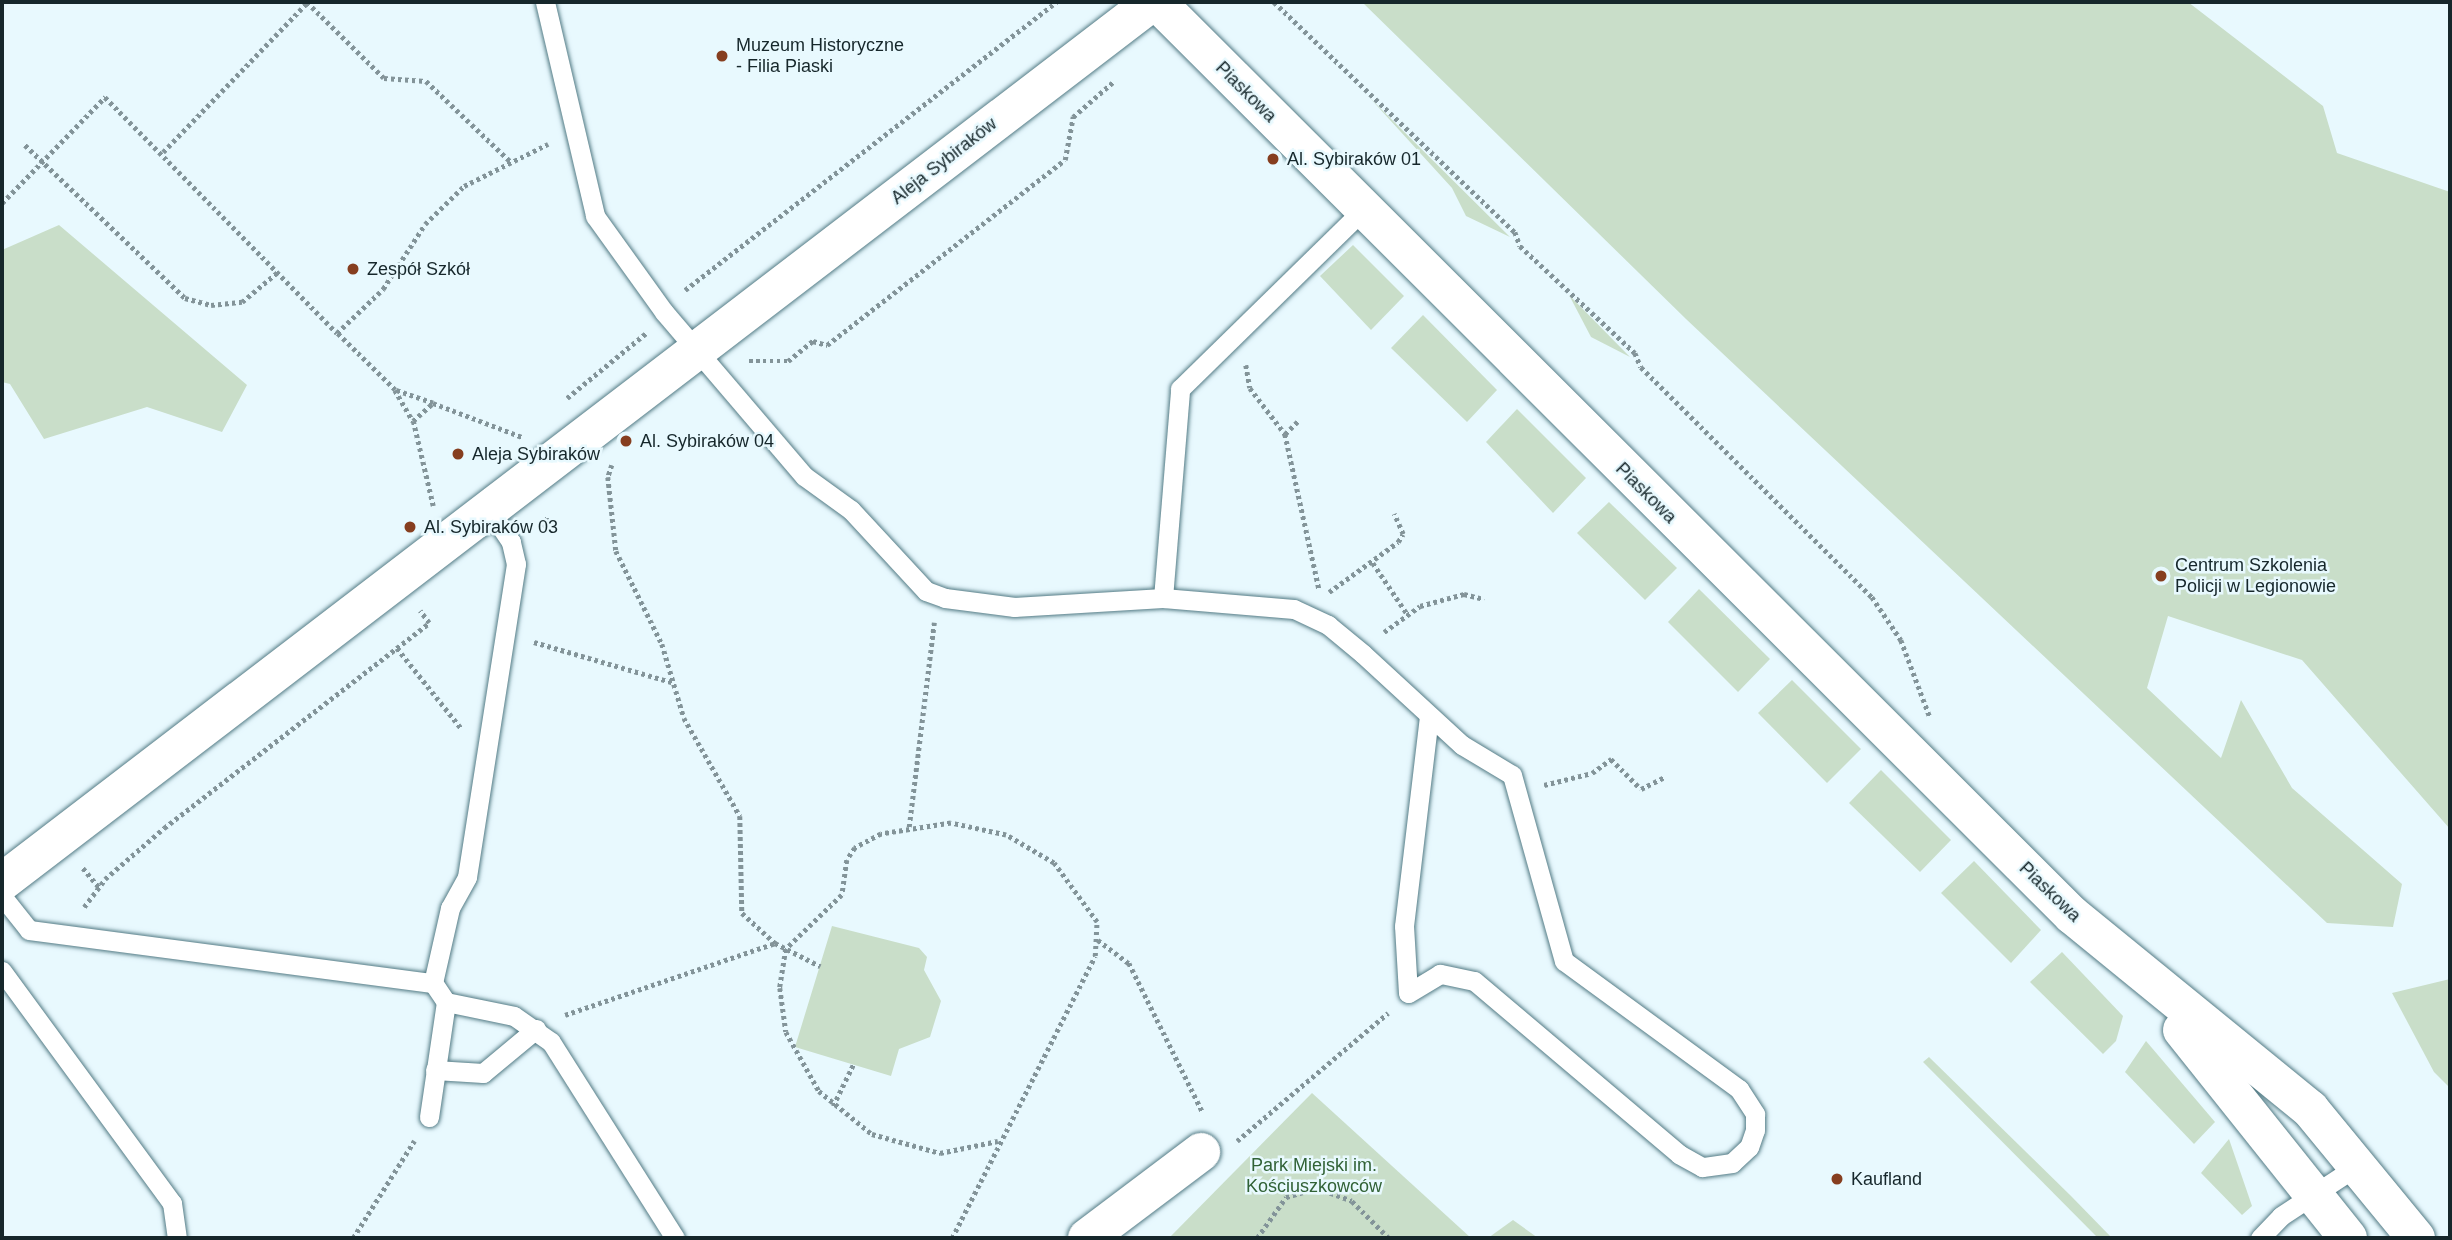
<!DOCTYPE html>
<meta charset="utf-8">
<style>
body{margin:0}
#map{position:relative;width:2452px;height:1240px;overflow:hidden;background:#e8f9fe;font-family:Arial,sans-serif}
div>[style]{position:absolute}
.green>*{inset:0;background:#c9dec9}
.path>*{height:4.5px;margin-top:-2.25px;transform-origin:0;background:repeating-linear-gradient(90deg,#839499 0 3.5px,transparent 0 7px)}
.roads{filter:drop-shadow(0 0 2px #537b85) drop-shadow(0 0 2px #537b85)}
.lane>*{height:19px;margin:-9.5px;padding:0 9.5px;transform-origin:9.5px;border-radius:9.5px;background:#fff}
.street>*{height:38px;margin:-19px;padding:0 19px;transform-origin:19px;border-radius:19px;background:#fff}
.secondary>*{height:38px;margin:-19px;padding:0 19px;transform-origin:19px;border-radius:19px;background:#fff}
.dots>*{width:19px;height:19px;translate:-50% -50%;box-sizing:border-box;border:4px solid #e8f9fe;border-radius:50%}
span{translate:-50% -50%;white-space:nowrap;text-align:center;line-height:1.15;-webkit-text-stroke:5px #e8f9fe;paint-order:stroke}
.poi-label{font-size:18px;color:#16272b}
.left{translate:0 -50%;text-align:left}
.street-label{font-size:18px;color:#16272b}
.park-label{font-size:18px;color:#316236}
.frame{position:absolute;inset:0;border:4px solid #16272b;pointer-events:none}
</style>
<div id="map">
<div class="green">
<i style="clip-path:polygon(1362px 2px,2188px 2px,2323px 106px,2337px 153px,2450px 192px,2450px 829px,2302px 660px,2168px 616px,2147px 688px,2221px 758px,2241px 700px,2292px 788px,2402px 884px,2393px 927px,2327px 923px,1686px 319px)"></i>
<i style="clip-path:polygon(1369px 97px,1510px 237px,1466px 216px,1452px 188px)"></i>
<i style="clip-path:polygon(59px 225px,247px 385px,222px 432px,147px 407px,44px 439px,10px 384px,2px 382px,2px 250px)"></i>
<i style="clip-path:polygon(1353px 245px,1404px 296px,1371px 330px,1320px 276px)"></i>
<i style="clip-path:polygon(1569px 295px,1630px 357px,1591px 337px)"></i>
<i style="clip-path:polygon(1423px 315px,1497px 390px,1467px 422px,1391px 348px)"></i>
<i style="clip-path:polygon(1517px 409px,1586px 478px,1553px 513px,1486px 442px)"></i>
<i style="clip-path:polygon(1609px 502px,1677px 568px,1645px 600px,1577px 533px)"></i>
<i style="clip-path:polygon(1699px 589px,1770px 659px,1738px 692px,1668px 622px)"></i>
<i style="clip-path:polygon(1792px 680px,1861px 749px,1827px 783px,1758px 713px)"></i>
<i style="clip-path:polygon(1881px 770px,1951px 840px,1920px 872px,1849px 803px)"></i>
<i style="clip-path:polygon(1974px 861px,2041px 930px,2011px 963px,1941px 893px)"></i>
<i style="clip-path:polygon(832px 926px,919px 948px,927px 957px,924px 970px,941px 1001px,930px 1037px,899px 1049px,891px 1076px,795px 1047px)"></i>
<i style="clip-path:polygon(2062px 952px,2123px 1016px,2116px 1041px,2103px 1054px,2030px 982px)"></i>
<i style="clip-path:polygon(2450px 979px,2450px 1088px,2434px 1072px,2392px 993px)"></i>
<i style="clip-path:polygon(2146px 1041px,2215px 1122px,2194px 1144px,2125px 1072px)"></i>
<i style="clip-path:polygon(1929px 1057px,2071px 1196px,2112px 1238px,2098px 1238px,1923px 1062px)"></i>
<i style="clip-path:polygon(1312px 1093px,1471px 1238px,1169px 1238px)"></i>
<i style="clip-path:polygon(2229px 1139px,2252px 1206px,2242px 1215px,2201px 1173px)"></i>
<i style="clip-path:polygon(1513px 1220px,1538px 1238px,1488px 1238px)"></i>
</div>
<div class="path">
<i style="left:307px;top:2px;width:108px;rotate:44.6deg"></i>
<i style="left:384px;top:78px;width:42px;rotate:4.1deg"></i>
<i style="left:426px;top:81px;width:117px;rotate:43.6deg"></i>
<i style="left:1274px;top:2px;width:333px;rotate:43.7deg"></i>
<i style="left:1515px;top:232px;width:15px;rotate:70deg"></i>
<i style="left:1520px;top:246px;width:157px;rotate:42.9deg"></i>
<i style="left:1635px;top:353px;width:15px;rotate:67deg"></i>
<i style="left:1641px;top:367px;width:326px;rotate:44.9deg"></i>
<i style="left:1872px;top:597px;width:52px;rotate:56deg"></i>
<i style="left:1901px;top:640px;width:82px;rotate:69.4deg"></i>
<i style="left:25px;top:145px;width:221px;rotate:43.7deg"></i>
<i style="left:185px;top:298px;width:27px;rotate:15deg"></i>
<i style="left:211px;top:305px;width:31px;rotate:-6deg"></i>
<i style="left:242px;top:302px;width:48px;rotate:-40deg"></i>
<i style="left:163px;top:152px;width:209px;rotate:-46deg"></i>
<i style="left:2px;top:203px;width:148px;rotate:-45.8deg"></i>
<i style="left:105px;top:97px;width:331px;rotate:45.5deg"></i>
<i style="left:685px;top:290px;width:470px;rotate:-37.8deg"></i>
<i style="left:749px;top:361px;width:39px"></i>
<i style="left:788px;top:361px;width:32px;rotate:-39deg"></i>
<i style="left:813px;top:341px;width:15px;rotate:16deg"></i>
<i style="left:827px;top:345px;width:301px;rotate:-37.9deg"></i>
<i style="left:1065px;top:160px;width:44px;rotate:-79.5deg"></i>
<i style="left:1073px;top:117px;width:53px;rotate:-41.2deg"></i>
<i style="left:1246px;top:365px;width:23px;rotate:80deg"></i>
<i style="left:1250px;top:388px;width:58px;rotate:52.7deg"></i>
<i style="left:1285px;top:434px;width:158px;rotate:77.6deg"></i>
<i style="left:395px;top:390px;width:36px;rotate:60deg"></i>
<i style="left:567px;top:398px;width:102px;rotate:-39.4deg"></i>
<i style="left:433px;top:403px;width:40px;rotate:-161.1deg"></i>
<i style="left:395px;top:390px;width:81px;rotate:-135.5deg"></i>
<i style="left:337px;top:333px;width:64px;rotate:-43.7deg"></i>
<i style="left:383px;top:289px;width:77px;rotate:-57.1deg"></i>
<i style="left:425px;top:224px;width:54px;rotate:-44.3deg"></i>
<i style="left:464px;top:186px;width:94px;rotate:-26.6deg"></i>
<i style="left:1285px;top:434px;width:20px;rotate:-45deg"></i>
<i style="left:612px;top:465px;width:13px;rotate:108deg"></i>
<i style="left:608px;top:477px;width:74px;rotate:83.8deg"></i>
<i style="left:616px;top:551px;width:104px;rotate:63.7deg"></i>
<i style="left:662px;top:644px;width:77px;rotate:73.4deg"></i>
<i style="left:684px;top:718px;width:113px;rotate:60.3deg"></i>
<i style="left:740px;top:816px;width:97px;rotate:88.8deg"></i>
<i style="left:742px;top:913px;width:45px;rotate:42.3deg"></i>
<i style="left:433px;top:506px;width:87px;rotate:-103.2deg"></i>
<i style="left:413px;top:421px;width:27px;rotate:-42deg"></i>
<i style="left:433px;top:403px;width:95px;rotate:20.9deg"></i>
<i style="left:541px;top:534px;width:19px;rotate:-69deg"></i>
<i style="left:1373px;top:563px;width:63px;rotate:56.1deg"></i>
<i style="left:1329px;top:592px;width:85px;rotate:-35.9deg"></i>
<i style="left:1398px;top:542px;width:9px;rotate:-58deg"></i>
<i style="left:1403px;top:534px;width:22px;rotate:-114deg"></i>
<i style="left:1384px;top:632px;width:44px;rotate:-35.8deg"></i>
<i style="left:1420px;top:606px;width:46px;rotate:-15.3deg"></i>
<i style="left:1464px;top:594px;width:21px;rotate:14deg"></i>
<i style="left:534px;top:642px;width:146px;rotate:16.3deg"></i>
<i style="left:397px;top:648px;width:104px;rotate:51.3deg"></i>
<i style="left:1544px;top:785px;width:49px;rotate:-14deg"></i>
<i style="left:1592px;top:773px;width:24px;rotate:-36deg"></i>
<i style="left:1611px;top:759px;width:42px;rotate:45deg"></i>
<i style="left:1641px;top:789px;width:27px;rotate:-27deg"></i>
<i style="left:909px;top:827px;width:206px;rotate:-83deg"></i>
<i style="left:83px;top:868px;width:25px;rotate:50deg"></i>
<i style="left:84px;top:907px;width:35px;rotate:-53deg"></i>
<i style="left:105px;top:879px;width:78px;rotate:-40.8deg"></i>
<i style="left:164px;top:828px;width:335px;rotate:-37.7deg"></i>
<i style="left:429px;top:623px;width:15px;rotate:-127deg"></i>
<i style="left:1098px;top:940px;width:39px;rotate:37deg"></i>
<i style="left:1129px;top:963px;width:167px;rotate:63.7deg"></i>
<i style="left:565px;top:1015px;width:222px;rotate:-18.9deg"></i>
<i style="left:775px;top:943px;width:51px;rotate:27.1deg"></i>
<i style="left:833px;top:1106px;width:46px;rotate:-64deg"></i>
<i style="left:1237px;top:1141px;width:198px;rotate:-40.3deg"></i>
<i style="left:353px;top:1238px;width:115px;rotate:-57.8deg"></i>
<i style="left:952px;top:1238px;width:316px;rotate:-63.1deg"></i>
<i style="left:1095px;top:956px;width:34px;rotate:-87deg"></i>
<i style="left:1097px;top:922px;width:73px;rotate:-126.1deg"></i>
<i style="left:1054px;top:863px;width:56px;rotate:-149.7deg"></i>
<i style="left:1006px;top:835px;width:56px;rotate:-167.7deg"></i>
<i style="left:951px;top:823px;width:71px;rotate:171.1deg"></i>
<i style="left:881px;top:834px;width:30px;rotate:152deg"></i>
<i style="left:855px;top:848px;width:14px;rotate:124deg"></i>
<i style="left:847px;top:860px;width:35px;rotate:98deg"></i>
<i style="left:842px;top:895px;width:78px;rotate:136deg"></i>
<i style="left:786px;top:949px;width:39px;rotate:99deg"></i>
<i style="left:780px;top:988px;width:44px;rotate:82.2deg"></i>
<i style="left:786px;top:1032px;width:68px;rotate:60.8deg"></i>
<i style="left:819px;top:1091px;width:68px;rotate:39.1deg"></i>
<i style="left:872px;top:1134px;width:71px;rotate:15.6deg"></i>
<i style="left:940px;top:1153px;width:59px;rotate:-11.7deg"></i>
<i style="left:1257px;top:1238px;width:50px;rotate:-54.7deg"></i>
<i style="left:1286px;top:1197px;width:32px;rotate:-16deg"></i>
<i style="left:1317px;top:1188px;width:37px;rotate:20deg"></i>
<i style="left:1352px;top:1201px;width:52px;rotate:45deg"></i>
</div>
<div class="roads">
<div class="lane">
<i style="left:545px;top:2px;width:220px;rotate:76.8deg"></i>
<i style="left:595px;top:216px;width:118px;rotate:54.3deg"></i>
<i style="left:664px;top:312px;width:216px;rotate:49.5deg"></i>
<i style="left:804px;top:476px;width:58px;rotate:35.9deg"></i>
<i style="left:851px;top:510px;width:110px;rotate:47.2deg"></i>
<i style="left:926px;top:591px;width:20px;rotate:20deg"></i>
<i style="left:945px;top:598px;width:70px;rotate:7.4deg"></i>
<i style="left:1014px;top:607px;width:149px;rotate:-3.5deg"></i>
<i style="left:1163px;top:598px;width:131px;rotate:4.8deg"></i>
<i style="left:1294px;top:609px;width:38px;rotate:25deg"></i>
<i style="left:1328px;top:625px;width:45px;rotate:39.6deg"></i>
<i style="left:1363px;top:654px;width:134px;rotate:42.6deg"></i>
<i style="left:1462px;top:745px;width:58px;rotate:31deg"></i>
<i style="left:1512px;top:775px;width:193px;rotate:74.4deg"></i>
<i style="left:1564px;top:961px;width:217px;rotate:36.2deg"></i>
<i style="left:1739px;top:1089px;width:30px;rotate:57deg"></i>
<i style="left:1755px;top:1114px;width:16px;rotate:90deg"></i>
<i style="left:1755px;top:1130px;width:18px;rotate:109deg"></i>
<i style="left:1749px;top:1147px;width:23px;rotate:137deg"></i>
<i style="left:1732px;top:1163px;width:30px;rotate:172deg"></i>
<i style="left:1702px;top:1167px;width:26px;rotate:-151deg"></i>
<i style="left:1679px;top:1154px;width:268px;rotate:-139.8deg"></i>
<i style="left:1474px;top:981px;width:35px;rotate:-168deg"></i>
<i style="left:1440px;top:974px;width:37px;rotate:149deg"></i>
<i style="left:1408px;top:993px;width:67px;rotate:-93.4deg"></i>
<i style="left:1404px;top:926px;width:211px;rotate:-83.2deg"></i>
<i style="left:1163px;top:598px;width:210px;rotate:-85.3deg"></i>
<i style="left:1180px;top:389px;width:256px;rotate:-44.4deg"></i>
<i style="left:2px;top:896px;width:43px;rotate:51.5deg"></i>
<i style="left:29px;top:930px;width:407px;rotate:7.5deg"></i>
<i style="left:2px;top:971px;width:288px;rotate:53.8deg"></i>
<i style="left:172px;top:1203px;width:35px;rotate:82deg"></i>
<i style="left:446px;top:1002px;width:69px;rotate:11.6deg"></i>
<i style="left:514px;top:1016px;width:45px;rotate:35.1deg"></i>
<i style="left:551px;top:1042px;width:232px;rotate:57.7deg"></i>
<i style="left:435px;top:1070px;width:48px;rotate:3.6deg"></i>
<i style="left:483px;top:1073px;width:69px;rotate:-39.7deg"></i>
<i style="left:429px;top:1117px;width:116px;rotate:-81.6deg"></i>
<i style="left:446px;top:1002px;width:23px;rotate:-124deg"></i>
<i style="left:433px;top:983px;width:77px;rotate:-77.2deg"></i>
<i style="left:450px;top:908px;width:35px;rotate:-61deg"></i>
<i style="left:467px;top:877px;width:317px;rotate:-81.1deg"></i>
<i style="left:516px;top:564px;width:23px;rotate:-103deg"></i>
<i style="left:511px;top:542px;width:36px;rotate:-124deg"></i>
<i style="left:2260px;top:1238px;width:30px;rotate:-46deg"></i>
<i style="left:2281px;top:1216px;width:91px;rotate:-33.3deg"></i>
</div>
<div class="street">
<i style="left:2px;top:882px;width:1448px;rotate:-37.42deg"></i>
<i style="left:1087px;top:1238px;width:143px;rotate:-37deg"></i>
</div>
<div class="secondary">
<i style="left:1157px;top:2px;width:1293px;rotate:44.94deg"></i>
<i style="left:2072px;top:915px;width:307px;rotate:39.2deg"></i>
<i style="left:2310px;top:1109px;width:167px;rotate:50.6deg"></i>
<i style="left:2182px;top:1030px;width:266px;rotate:51.4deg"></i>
</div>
</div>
<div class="dots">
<i style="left:722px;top:56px;background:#863e1f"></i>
<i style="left:1273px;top:159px;background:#863e1f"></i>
<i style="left:353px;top:269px;background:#863e1f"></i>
<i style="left:626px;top:441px;background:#863e1f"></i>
<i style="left:458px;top:454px;background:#863e1f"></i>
<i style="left:410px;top:527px;background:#863e1f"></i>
<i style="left:2161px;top:576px;background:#863e1f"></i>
<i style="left:1837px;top:1179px;background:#863e1f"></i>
</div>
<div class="poi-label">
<span class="left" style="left:736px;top:56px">Muzeum Historyczne<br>- Filia Piaski</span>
<span class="left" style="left:1287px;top:159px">Al. Sybiraków 01</span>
<span class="left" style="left:367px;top:269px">Zespół Szkół</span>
<span class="left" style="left:640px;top:441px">Al. Sybiraków 04</span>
<span class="left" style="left:472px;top:454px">Aleja Sybiraków</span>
<span class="left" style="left:424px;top:527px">Al. Sybiraków 03</span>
<span class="left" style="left:2175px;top:576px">Centrum Szkolenia<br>Policji w Legionowie</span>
<span class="left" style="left:1851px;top:1179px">Kaufland</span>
</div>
<div class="street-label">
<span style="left:1246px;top:92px;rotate:45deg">Piaskowa</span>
<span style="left:944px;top:161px;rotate:-38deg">Aleja Sybiraków</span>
<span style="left:1646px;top:493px;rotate:45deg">Piaskowa</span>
<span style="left:2050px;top:892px;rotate:44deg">Piaskowa</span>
</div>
<div class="park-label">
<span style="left:1314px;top:1176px">Park Miejski im.<br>Kościuszkowców</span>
</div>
<div class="frame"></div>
</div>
